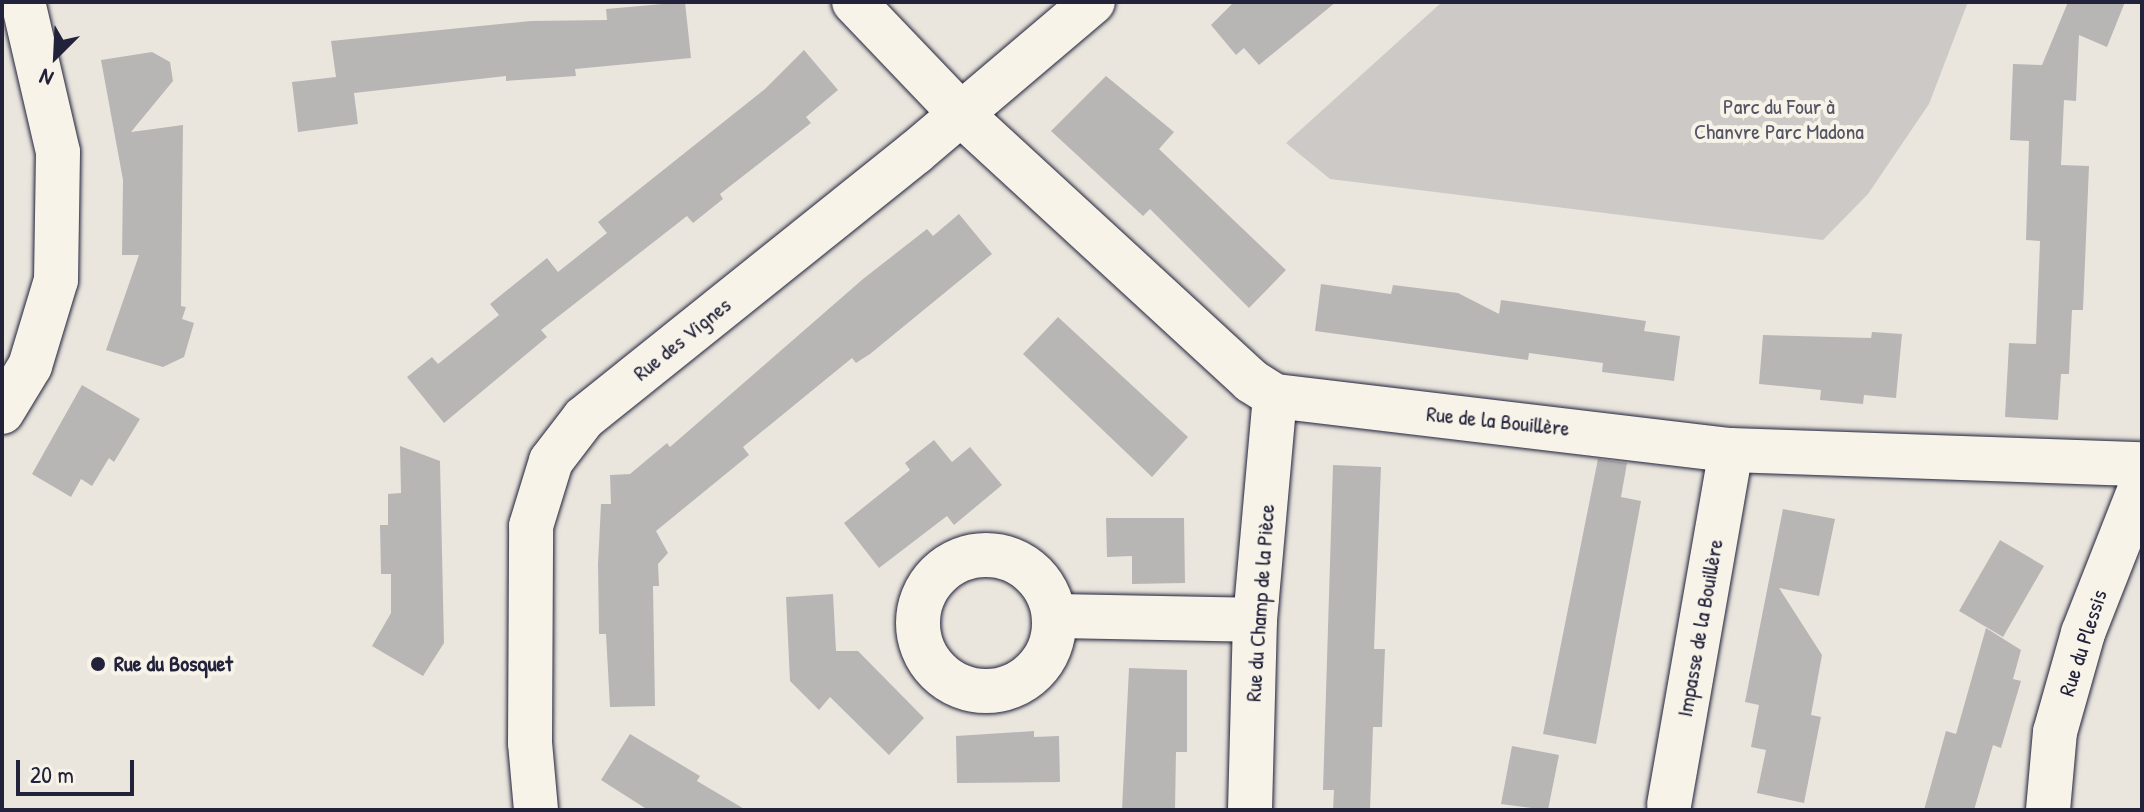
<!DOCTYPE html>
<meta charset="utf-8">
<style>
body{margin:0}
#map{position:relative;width:2144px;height:812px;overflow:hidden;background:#eae6de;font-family:"Patrick Hand",sans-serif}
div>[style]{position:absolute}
.green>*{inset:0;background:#cdc9c6}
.building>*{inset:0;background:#b8b6b5}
.roads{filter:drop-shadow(0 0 2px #22223b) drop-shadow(0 0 2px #22223b)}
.minor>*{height:44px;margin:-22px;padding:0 22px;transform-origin:22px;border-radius:22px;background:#f7f3e8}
.minor>.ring{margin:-22px;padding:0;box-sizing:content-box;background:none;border:44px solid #f7f3e8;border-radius:50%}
.dots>*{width:22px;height:22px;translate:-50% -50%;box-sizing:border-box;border:4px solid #f7f3e8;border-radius:50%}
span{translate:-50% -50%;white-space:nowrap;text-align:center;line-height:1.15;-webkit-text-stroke:8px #f7f3e8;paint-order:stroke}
.park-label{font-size:22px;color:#555465}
.street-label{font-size:22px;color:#22223b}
.poi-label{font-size:22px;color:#22223b;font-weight:700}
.left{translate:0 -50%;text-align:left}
.frame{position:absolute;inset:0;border:4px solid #22223b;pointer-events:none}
.north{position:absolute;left:16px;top:16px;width:80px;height:80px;-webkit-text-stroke:6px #f7f3e8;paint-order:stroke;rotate:204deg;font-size:22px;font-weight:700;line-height:32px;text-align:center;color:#22223b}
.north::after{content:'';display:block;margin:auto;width:28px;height:36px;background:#22223b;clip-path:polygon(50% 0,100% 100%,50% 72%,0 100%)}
.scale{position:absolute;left:16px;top:760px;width:118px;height:36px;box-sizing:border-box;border:4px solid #22223b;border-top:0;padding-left:10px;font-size:24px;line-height:28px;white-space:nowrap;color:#22223b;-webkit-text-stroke:6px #f7f3e8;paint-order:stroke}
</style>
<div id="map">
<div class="green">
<i style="clip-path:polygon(1442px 2px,1968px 2px,1929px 104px,1868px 194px,1823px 240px,1330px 179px,1286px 143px)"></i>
</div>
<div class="building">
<i style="clip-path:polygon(685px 2px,691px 58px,575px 69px,576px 76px,506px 81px,506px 76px,354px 93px,358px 124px,298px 132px,292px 82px,336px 77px,331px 41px,531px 21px,607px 20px,606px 9px)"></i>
<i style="clip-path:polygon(1234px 2px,1336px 2px,1259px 65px,1244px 48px,1236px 55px,1211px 25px)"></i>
<i style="clip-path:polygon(2068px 2px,2125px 2px,2107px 47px,2079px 35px,2076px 101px,2064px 100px,2061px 165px,2089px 166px,2083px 310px,2072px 310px,2069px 374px,2061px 374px,2058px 420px,2005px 417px,2009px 343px,2036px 344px,2040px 241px,2026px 240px,2029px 141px,2010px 140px,2013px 64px,2042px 65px)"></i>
<i style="clip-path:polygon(804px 50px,838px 90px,806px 117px,811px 123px,720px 194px,723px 199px,693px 223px,687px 216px,541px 330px,547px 337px,444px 423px,407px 377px,432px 357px,438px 364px,499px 315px,490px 304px,547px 258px,558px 272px,607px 233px,598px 222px,765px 89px)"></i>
<i style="clip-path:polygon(152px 52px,170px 62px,173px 81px,131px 132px,183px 125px,181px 306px,186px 307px,182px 319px,194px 323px,184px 357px,163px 367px,106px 350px,139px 255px,122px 255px,123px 180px,101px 60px)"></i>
<i style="clip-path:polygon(1106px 76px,1174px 132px,1159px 149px,1286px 270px,1249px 308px,1150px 209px,1143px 216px,1051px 131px)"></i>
<i style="clip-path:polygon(959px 214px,992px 254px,870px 354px,856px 363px,852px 358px,743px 447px,749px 455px,656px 531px,668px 553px,658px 564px,659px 586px,653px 586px,655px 706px,610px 707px,606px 634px,599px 634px,598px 564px,601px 504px,611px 504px,610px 475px,630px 474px,667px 443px,670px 447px,863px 279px,927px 229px,933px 236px)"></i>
<i style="clip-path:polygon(1321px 284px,1391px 294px,1393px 285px,1458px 293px,1499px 314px,1501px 300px,1646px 321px,1644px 331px,1680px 336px,1674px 381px,1602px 372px,1603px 363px,1529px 353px,1528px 360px,1315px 331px)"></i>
<i style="clip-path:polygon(1058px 317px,1188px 437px,1152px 477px,1023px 354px)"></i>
<i style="clip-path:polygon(1872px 332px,1902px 334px,1896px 398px,1864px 395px,1863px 404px,1820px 400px,1821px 390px,1759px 384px,1763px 335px,1871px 338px)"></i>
<i style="clip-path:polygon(82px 385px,140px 419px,114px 462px,109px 458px,92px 486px,81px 479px,71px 497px,32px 474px)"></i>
<i style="clip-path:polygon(934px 440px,952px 462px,970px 447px,1002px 485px,954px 525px,947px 516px,879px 568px,844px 523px,910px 470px,905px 463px)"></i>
<i style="clip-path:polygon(400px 446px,440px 461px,444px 643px,423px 676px,372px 646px,391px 613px,391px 574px,381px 574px,380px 525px,388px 525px,388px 494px,401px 493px)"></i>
<i style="clip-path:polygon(1598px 459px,1627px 463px,1621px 497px,1641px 501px,1596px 744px,1543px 734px)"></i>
<i style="clip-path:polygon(1333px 465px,1381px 467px,1374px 649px,1385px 649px,1382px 727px,1373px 727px,1370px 810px,1333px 810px,1334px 790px,1323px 790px)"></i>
<i style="clip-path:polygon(1783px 509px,1835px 519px,1819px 596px,1779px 588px,1822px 655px,1811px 715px,1821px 717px,1804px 803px,1757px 793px,1766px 750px,1751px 747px,1759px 705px,1745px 702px)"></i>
<i style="clip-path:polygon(1106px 518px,1184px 518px,1185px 583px,1132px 584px,1132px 556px,1107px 557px)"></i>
<i style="clip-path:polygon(2000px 540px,2044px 566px,2003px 637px,1959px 611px)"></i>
<i style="clip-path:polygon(833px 594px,836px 651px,858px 651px,924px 718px,889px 755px,830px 697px,819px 710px,790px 681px,786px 597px)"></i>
<i style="clip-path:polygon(1986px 628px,2021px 650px,2013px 679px,2021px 681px,2001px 748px,1993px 745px,1974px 810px,1924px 810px,1946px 731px,1956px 734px)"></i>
<i style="clip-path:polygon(1129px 668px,1187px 670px,1187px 752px,1176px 752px,1175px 810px,1122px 810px)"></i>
<i style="clip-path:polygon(1034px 731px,1034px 737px,1059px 736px,1060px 782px,957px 783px,956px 736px)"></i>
<i style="clip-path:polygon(630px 734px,700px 776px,697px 781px,746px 810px,648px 810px,601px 780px)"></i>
<i style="clip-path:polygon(1512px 746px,1559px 755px,1548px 810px,1501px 804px)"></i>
</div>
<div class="roads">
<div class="minor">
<i style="left:854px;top:2px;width:155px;rotate:46.3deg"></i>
<i style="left:961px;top:114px;width:394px;rotate:42.6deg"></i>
<i style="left:1251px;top:381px;width:28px;rotate:32deg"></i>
<i style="left:1275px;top:396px;width:459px;rotate:6.8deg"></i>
<i style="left:1731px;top:450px;width:411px;rotate:2deg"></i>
<i style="left:2px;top:412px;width:54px;rotate:-58.7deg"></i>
<i style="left:30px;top:366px;width:90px;rotate:-73.2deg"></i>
<i style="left:56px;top:280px;width:128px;rotate:-89.1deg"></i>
<i style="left:58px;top:152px;width:154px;rotate:-103.1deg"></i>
<i class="ring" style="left:918px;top:555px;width:92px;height:92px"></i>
<i style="left:1054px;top:616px;width:201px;rotate:1.1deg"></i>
<i style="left:1669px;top:805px;width:360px;rotate:-80.1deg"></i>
<i style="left:536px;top:810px;width:67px;rotate:-95.1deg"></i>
<i style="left:530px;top:743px;width:217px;rotate:-89.7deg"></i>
<i style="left:531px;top:526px;width:68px;rotate:-72.9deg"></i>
<i style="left:551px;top:461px;width:54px;rotate:-52.5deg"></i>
<i style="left:584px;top:418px;width:425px;rotate:-38.7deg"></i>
<i style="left:916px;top:152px;width:232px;rotate:-40.3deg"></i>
<i style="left:1250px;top:810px;width:190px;rotate:-88.5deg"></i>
<i style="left:1255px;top:620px;width:225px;rotate:-84.9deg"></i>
<i style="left:2048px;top:810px;width:78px;rotate:-84.9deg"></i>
<i style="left:2055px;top:732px;width:103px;rotate:-74.2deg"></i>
<i style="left:2083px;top:633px;width:161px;rotate:-68.5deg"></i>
</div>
</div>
<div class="dots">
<i style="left:98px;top:664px;background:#22223b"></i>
</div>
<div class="park-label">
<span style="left:1779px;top:119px">Parc du Four à<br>Chanvre Parc Madona</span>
</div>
<div class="street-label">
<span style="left:682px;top:339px;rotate:-39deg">Rue des Vignes</span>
<span style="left:1498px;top:421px;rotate:6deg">Rue de la Bouillère</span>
<span style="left:1260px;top:603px;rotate:-86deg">Rue du Champ de la Pièce</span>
<span style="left:1700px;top:628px;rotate:-80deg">Impasse de la Bouillère</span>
<span style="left:2083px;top:643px;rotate:-72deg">Rue du Plessis</span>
</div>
<div class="poi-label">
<span class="left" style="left:114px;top:664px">Rue du Bosquet</span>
</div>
<div class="frame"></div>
<div class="north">N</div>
<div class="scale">20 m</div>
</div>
